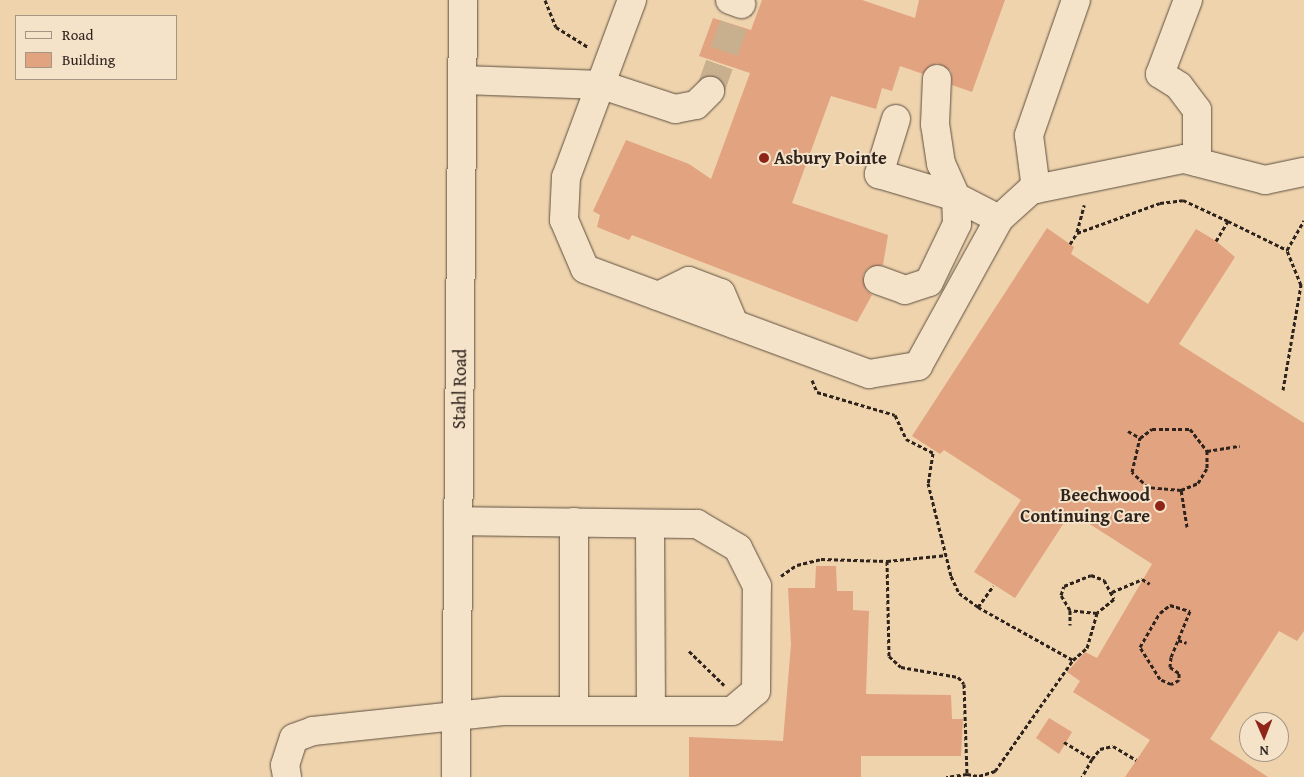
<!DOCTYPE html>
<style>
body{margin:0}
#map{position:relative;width:1304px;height:777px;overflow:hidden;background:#eed3ac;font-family:"Gentium Book Plus",serif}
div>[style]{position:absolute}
.building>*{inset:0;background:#e2a380}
.minor-tunnel>*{height:28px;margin-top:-14px;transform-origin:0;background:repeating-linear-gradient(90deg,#c8b08f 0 28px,transparent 0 42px)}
.path>*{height:3px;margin-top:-1.5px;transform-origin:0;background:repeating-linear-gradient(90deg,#2e231d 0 4px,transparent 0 6.5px)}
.roads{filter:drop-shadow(0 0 1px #5e4f41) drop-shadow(0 0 1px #5e4f41)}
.minor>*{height:28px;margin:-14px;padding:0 14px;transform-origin:14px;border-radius:14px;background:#f4e2c9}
.dots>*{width:14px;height:14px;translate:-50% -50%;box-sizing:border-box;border:2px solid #f4e2c9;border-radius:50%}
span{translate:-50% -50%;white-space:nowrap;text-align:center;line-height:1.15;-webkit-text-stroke:4px #f4e2c9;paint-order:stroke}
.poi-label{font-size:18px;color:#2e231d;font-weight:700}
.left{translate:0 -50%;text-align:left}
.right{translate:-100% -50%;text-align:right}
.street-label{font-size:18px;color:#2e231d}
.legend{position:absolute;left:15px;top:15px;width:162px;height:65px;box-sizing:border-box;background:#f4e2c9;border:1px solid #a59684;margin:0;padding:6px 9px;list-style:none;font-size:15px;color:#2e231d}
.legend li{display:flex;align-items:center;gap:10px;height:25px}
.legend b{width:25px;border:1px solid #a59684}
.north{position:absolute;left:1239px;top:712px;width:50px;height:50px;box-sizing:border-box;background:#f4e2c9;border:1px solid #a59684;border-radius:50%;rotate:179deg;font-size:14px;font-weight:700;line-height:20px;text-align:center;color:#2e231d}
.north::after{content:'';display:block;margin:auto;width:18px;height:22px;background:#8f2418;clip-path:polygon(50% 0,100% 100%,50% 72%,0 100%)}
</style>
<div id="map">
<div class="building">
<i style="clip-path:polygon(762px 0,862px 0,915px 18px,919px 0,1005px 0,972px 92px,952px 85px,951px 71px,937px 63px,923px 74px,900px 66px,892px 91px,882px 88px,876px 109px,831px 96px,792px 203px,888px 235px,883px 265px,868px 268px,863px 275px,866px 290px,872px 295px,857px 322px,632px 235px,629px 240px,597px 227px,600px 215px,593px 211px,626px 140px,689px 164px,711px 179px,750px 73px,699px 56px,713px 18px,751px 30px)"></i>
<i style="clip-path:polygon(1047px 228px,1074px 247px,1071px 254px,1148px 304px,1196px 229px,1216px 241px,1235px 257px,1179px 344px,1304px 423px,1304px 631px,1297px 641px,1279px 631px,1210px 739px,1268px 777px,1125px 777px,1150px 740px,1073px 692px,1080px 681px,1067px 672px,1085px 652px,1097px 658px,1152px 564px,1071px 512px,1015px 598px,974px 572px,1021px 500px,944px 450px,940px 454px,912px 436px)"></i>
<i style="clip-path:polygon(816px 566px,836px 566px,837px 591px,853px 591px,853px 610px,869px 611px,866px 694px,951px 695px,952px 719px,963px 719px,961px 756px,861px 756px,861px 777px,689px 777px,689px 737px,783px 741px,791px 644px,788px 588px,815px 588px)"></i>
<i style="clip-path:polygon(1049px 718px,1072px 732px,1059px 754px,1036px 738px)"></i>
</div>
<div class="minor-tunnel">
<i style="left:710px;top:91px;width:92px;rotate:-70.4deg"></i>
</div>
<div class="path">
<i style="left:545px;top:0;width:29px;rotate:68deg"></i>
<i style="left:556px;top:27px;width:38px;rotate:32deg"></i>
<i style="left:1077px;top:232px;width:28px;rotate:-75deg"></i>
<i style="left:1216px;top:241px;width:23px;rotate:-59deg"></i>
<i style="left:1228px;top:221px;width:66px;rotate:26.2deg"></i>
<i style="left:1070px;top:244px;width:13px;rotate:-58deg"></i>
<i style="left:1077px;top:233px;width:88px;rotate:-19.9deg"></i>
<i style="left:1160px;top:203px;width:23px;rotate:-7deg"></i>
<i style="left:1183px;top:200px;width:50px;rotate:25deg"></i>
<i style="left:812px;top:380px;width:13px;rotate:67deg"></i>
<i style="left:817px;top:392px;width:81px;rotate:16.4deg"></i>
<i style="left:895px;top:415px;width:26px;rotate:65deg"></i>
<i style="left:906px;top:439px;width:30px;rotate:27deg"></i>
<i style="left:933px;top:453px;width:30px;rotate:99deg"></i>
<i style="left:928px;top:483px;width:96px;rotate:76.1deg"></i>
<i style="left:951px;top:576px;width:19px;rotate:65deg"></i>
<i style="left:959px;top:593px;width:24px;rotate:36deg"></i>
<i style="left:978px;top:607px;width:26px;rotate:-54deg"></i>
<i style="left:1283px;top:390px;width:107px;rotate:-80.3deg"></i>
<i style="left:1301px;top:285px;width:38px;rotate:-112deg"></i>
<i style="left:1287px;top:250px;width:34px;rotate:-60deg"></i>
<i style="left:1128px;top:431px;width:14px;rotate:30deg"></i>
<i style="left:1181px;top:490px;width:33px;rotate:-175deg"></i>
<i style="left:1148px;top:487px;width:22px;rotate:-137deg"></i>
<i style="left:1132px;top:472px;width:35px;rotate:-77deg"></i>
<i style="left:1140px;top:438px;width:15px;rotate:-37deg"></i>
<i style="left:1152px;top:429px;width:38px"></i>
<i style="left:1190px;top:429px;width:28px;rotate:52deg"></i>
<i style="left:1187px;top:527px;width:37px;rotate:-99deg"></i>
<i style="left:1181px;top:490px;width:18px;rotate:-22deg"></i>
<i style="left:1198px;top:483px;width:17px;rotate:-59deg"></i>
<i style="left:1207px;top:468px;width:17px;rotate:-90deg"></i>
<i style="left:1207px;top:451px;width:33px;rotate:-9deg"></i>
<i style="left:887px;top:561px;width:95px;rotate:88.8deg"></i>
<i style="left:889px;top:656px;width:16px;rotate:43deg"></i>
<i style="left:901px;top:667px;width:58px;rotate:10deg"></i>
<i style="left:958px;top:677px;width:9px;rotate:49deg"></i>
<i style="left:964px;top:684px;width:90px;rotate:88.1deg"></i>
<i style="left:967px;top:774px;width:21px;rotate:172deg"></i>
<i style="left:781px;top:576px;width:19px;rotate:-35deg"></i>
<i style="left:797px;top:565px;width:25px;rotate:-14deg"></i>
<i style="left:821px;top:559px;width:66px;rotate:1.7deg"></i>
<i style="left:887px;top:561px;width:60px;rotate:-5.7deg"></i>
<i style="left:1112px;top:592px;width:33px;rotate:-23deg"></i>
<i style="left:1142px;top:579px;width:9px;rotate:32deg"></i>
<i style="left:1170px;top:605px;width:21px;rotate:17deg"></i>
<i style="left:1190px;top:611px;width:50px;rotate:112.4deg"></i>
<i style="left:1171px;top:657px;width:10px;rotate:96deg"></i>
<i style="left:1170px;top:667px;width:11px;rotate:34deg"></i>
<i style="left:1179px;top:673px;width:7px;rotate:90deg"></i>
<i style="left:1179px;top:680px;width:9px;rotate:153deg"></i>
<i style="left:1171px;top:684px;width:12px;rotate:-156deg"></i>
<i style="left:1160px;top:679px;width:38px;rotate:-122deg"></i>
<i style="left:1140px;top:647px;width:39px;rotate:-60deg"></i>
<i style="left:1160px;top:613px;width:13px;rotate:-39deg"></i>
<i style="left:978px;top:607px;width:109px;rotate:29.2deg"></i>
<i style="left:1073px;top:660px;width:18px;rotate:-41deg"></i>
<i style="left:1087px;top:648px;width:36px;rotate:-74deg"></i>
<i style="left:1097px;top:613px;width:27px;rotate:-174deg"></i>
<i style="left:1070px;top:610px;width:15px;rotate:90deg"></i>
<i style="left:1070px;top:610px;width:17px;rotate:-121deg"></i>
<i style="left:1061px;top:595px;width:9px;rotate:-72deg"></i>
<i style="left:1064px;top:586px;width:29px;rotate:-22deg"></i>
<i style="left:1091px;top:575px;width:14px;rotate:21deg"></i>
<i style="left:1104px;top:580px;width:21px;rotate:62deg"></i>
<i style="left:1114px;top:599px;width:22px;rotate:141deg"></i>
<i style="left:1178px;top:640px;width:9px;rotate:18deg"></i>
<i style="left:689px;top:651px;width:49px;rotate:44.2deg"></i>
<i style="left:1064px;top:742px;width:33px;rotate:31deg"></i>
<i style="left:1092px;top:759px;width:21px;rotate:119deg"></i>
<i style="left:1092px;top:759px;width:13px;rotate:-51deg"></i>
<i style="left:1100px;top:749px;width:13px;rotate:-13deg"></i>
<i style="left:1113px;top:746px;width:27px;rotate:31deg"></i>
<i style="left:967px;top:774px;width:11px;rotate:10deg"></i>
<i style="left:979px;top:776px;width:17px;rotate:-17deg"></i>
<i style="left:995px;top:771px;width:136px;rotate:-54.9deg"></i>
</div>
<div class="roads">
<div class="minor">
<i style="left:632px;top:0;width:189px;rotate:110.4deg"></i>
<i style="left:566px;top:177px;width:43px;rotate:92.7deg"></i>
<i style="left:564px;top:220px;width:53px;rotate:66.8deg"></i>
<i style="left:585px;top:269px;width:303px;rotate:20.3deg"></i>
<i style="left:869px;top:374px;width:50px;rotate:-9.3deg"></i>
<i style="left:918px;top:366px;width:168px;rotate:-61.1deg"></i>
<i style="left:999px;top:219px;width:43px;rotate:-42.2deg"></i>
<i style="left:1031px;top:190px;width:156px;rotate:-11.5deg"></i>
<i style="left:1184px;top:159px;width:84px;rotate:14.5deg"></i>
<i style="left:1265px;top:180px;width:40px;rotate:-12deg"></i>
<i style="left:730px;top:0;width:12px;rotate:20deg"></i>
<i style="left:1188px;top:0;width:79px;rotate:110.7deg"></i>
<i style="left:1160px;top:74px;width:22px;rotate:32deg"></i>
<i style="left:1179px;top:86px;width:30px;rotate:53deg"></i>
<i style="left:1197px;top:110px;width:52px;rotate:90deg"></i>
<i style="left:463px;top:80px;width:139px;rotate:2.1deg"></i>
<i style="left:602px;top:85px;width:77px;rotate:18.2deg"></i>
<i style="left:675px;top:109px;width:21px;rotate:-11deg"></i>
<i style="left:696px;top:105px;width:20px;rotate:-45deg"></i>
<i style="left:896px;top:119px;width:58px;rotate:107.2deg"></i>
<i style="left:879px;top:174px;width:80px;rotate:16.6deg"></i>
<i style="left:956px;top:197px;width:48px;rotate:27.1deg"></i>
<i style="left:1036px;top:189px;width:54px;rotate:-97.4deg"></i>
<i style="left:1029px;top:135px;width:143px;rotate:-70.8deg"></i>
<i style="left:878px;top:280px;width:29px;rotate:20deg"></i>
<i style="left:905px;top:290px;width:25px;rotate:-18deg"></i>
<i style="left:929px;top:282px;width:64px;rotate:-64.2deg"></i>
<i style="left:957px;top:224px;width:27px;rotate:-92deg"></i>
<i style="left:956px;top:197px;width:36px;rotate:-114deg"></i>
<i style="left:941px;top:164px;width:40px;rotate:-98.5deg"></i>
<i style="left:935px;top:124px;width:45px;rotate:-87.5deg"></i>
<i style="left:658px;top:296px;width:34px;rotate:-26deg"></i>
<i style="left:689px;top:281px;width:34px;rotate:21deg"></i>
<i style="left:721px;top:293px;width:34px;rotate:67deg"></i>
<i style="left:574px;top:522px;width:189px;rotate:90deg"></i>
<i style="left:650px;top:524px;width:187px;rotate:89.7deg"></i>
<i style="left:287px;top:777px;width:12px;rotate:-99deg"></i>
<i style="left:285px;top:765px;width:28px;rotate:-72deg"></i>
<i style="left:294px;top:738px;width:20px;rotate:-20deg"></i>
<i style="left:313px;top:731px;width:191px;rotate:-6deg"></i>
<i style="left:503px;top:711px;width:229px"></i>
<i style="left:732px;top:711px;width:31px;rotate:-40deg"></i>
<i style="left:756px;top:691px;width:105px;rotate:-89.5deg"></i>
<i style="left:757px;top:586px;width:42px;rotate:-116.6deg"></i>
<i style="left:738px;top:548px;width:48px;rotate:-149.7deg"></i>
<i style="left:697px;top:524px;width:239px;rotate:-179.3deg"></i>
<i style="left:456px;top:777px;width:777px;rotate:-89.48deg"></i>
</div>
</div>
<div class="dots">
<i style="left:764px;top:158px;background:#8f2418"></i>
<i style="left:1160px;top:506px;background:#8f2418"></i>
</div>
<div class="poi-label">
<span class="left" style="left:774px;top:158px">Asbury Pointe</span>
<span class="right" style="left:1150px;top:506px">Beechwood<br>Continuing Care</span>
</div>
<div class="street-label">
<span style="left:460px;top:389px;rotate:-89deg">Stahl Road</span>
</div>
<ul class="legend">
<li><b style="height:6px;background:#f4e2c9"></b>Road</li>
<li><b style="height:14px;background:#e2a380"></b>Building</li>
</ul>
<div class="north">N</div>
</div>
